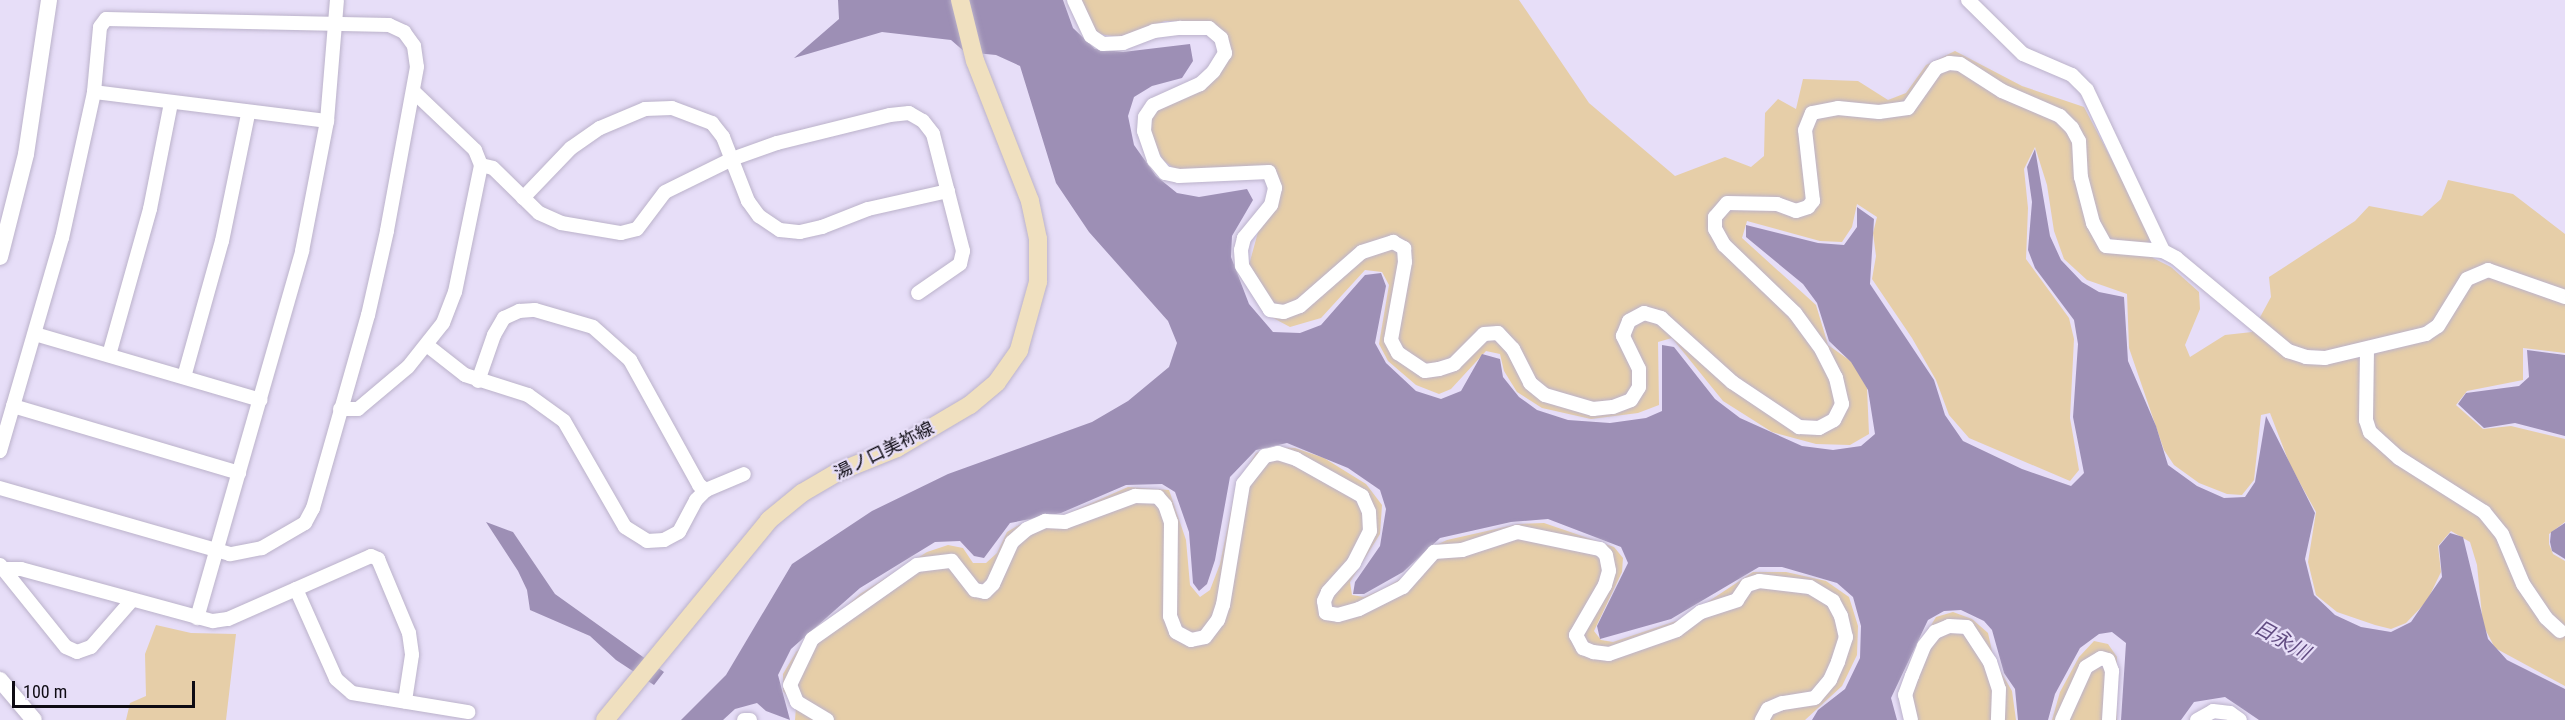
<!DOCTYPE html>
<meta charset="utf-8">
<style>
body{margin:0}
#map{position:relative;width:2565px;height:720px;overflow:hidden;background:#e7def8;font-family:"Roboto Condensed","Noto Sans JP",sans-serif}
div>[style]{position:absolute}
.green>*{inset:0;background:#e6cea8}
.water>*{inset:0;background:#9d8fb5}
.roads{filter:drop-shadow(0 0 2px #bbb2ca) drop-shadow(0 0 2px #bbb2ca)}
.minor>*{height:14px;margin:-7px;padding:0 7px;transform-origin:7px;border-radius:7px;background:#fff}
.tertiary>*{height:16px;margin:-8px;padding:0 8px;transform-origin:8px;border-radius:8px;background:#fff}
.secondary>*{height:18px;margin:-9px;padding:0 9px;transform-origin:9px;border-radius:9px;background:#f0e0bf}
span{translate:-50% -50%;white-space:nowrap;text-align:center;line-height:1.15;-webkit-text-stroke:4.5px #e7def8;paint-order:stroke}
.street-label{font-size:18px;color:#0e0b13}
.water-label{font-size:20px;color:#604a80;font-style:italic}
.scale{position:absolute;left:12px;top:681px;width:183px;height:27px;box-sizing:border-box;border:3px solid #0e0b13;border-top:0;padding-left:8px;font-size:18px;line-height:21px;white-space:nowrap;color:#0e0b13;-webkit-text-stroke:4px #e7def8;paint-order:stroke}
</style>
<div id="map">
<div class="green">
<i style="clip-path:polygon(1079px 0,1519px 0,1589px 103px,1675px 176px,1725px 157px,1751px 167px,1764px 156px,1765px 113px,1778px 99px,1796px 109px,1803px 79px,1858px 81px,1888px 100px,1906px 93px,1926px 65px,1955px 51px,2022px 86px,2084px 107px,2147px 227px,2153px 258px,2171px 267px,2199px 292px,2200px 309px,2185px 345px,2190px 357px,2225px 335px,2252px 332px,2271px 297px,2269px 277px,2355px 221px,2369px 206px,2422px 216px,2441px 199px,2448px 180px,2513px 194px,2565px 234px,2565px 353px,2523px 348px,2523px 380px,2467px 391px,2456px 405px,2483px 429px,2511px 426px,2565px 439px,2565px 522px,2549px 534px,2549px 544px,2553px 554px,2565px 561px,2565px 686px,2495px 648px,2483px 625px,2477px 565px,2470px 542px,2451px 531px,2438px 546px,2441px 572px,2427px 601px,2406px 623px,2391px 629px,2375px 625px,2337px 612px,2316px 595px,2308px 562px,2316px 512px,2290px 465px,2270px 413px,2261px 415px,2254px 480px,2242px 495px,2227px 494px,2199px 483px,2174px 465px,2164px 450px,2129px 348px,2127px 294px,2087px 280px,2064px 259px,2054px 231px,2047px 185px,2035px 147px,2024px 169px,2028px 208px,2026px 259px,2069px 318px,2074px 339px,2070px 418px,2079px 470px,2070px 481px,1969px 438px,1949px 415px,1936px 380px,1912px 338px,1872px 279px,1876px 256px,1873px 233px,1877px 217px,1857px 204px,1852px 227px,1842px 242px,1820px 241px,1747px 221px,1742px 238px,1816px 305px,1828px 345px,1852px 362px,1867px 388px,1869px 434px,1850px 445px,1816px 444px,1772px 432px,1723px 401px,1672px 338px,1658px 342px,1659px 405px,1638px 413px,1591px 419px,1542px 408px,1517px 392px,1504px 371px,1500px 354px,1486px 351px,1451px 389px,1439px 394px,1416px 385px,1388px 361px,1379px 344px,1389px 285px,1382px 272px,1365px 270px,1321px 318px,1290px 327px,1264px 313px,1263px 287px,1249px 265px,1258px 232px,1275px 205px,1273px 175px,1176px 170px,1163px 160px,1150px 136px,1153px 110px,1173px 99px,1228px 52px,1222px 30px,1200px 22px,1165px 21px,1119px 37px,1092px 33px)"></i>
<i style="clip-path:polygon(1272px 447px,1295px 448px,1324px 458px,1366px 484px,1382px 505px,1380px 534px,1350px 582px,1352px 595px,1364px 597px,1383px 589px,1404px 577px,1432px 547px,1447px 540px,1518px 524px,1544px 523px,1614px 547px,1623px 558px,1622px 572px,1594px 631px,1601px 640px,1613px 642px,1682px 619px,1753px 572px,1786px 572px,1826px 581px,1849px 597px,1858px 626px,1857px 655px,1842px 686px,1805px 720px,795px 720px,796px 707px,783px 691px,783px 674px,796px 652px,860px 594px,927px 552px,948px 545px,963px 548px,973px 563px,986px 563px,997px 553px,1007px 532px,1019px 525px,1060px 517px,1128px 487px,1169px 490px,1186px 540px,1190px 585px,1200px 597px,1210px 590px,1220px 564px,1236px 486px,1256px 453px)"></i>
<i style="clip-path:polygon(1953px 612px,1972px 619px,1988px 633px,1994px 660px,2012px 691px,2016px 720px,1904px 720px,1901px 705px,1925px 635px,1936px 617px)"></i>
<i style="clip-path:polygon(156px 625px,191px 633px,236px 634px,226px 720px,126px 720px,130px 703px,146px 696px,145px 654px)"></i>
<i style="clip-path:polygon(2094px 641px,2108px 644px,2117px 657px,2117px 720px,2052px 720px,2060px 692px,2079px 657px)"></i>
</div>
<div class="water">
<i style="clip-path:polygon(838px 0,1063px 0,1073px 28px,1095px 49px,1123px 52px,1190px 44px,1193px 61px,1182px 78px,1152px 86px,1134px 97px,1128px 116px,1134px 145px,1156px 176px,1177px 193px,1199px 197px,1247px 189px,1253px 200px,1232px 236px,1231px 257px,1249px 304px,1273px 332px,1300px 333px,1321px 325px,1365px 275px,1381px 273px,1386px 286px,1375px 343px,1386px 363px,1416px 391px,1441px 399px,1461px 391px,1482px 354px,1500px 359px,1503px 377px,1519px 397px,1537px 410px,1568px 420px,1610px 423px,1646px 418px,1662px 411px,1662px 345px,1674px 347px,1715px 399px,1740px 418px,1802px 446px,1833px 450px,1861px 446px,1875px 434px,1868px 390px,1851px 362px,1829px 341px,1817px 303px,1803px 284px,1746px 237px,1746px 225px,1818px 243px,1844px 245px,1857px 227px,1857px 207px,1874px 219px,1870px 284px,1934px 380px,1945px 415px,1963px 441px,2022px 469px,2071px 486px,2084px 473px,2073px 417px,2078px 344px,2074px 320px,2035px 268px,2028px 250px,2032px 202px,2027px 167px,2035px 149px,2050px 236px,2061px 260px,2082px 282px,2099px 292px,2124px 297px,2128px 361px,2156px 426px,2168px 465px,2197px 486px,2224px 498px,2245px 497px,2255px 482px,2266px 416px,2315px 513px,2305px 559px,2314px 595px,2335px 615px,2361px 627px,2391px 632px,2411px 622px,2442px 577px,2439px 546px,2450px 533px,2463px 537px,2488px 639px,2507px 660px,2565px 689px,2565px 720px,2259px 720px,2225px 697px,2194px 702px,2181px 720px,2121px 720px,2126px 643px,2112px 632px,2099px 634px,2080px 648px,2055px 694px,2048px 720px,2018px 720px,2015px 689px,2004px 673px,1992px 630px,1984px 621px,1961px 610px,1944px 611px,1928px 620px,1891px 698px,1897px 720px,1812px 720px,1818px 710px,1845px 689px,1860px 658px,1861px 626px,1853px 597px,1837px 583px,1782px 567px,1759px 567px,1671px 619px,1600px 639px,1597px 626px,1628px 563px,1621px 547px,1548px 519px,1511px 522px,1440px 538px,1403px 572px,1364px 594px,1353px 594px,1355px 582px,1380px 546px,1386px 509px,1380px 490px,1348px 468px,1287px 443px,1256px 450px,1230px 477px,1215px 560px,1207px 584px,1199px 591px,1193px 583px,1189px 532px,1175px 492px,1162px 484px,1126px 485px,1061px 513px,1010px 523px,984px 558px,974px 556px,960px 541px,935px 542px,860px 588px,791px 649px,778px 675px,790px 720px,766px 711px,757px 703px,735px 709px,723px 720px,681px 720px,726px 675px,792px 564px,872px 511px,948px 474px,1092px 422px,1128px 401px,1169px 367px,1177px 343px,1168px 321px,1089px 232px,1056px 183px,1020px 66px,996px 55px,965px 52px,951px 40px,882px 32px,794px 58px,839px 19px)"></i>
<i style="clip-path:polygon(2527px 350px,2565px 355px,2565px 436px,2515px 423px,2484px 428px,2458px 404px,2466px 393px,2519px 386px,2529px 377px)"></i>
<i style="clip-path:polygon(486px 522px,513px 532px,555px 594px,664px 672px,654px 685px,616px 660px,590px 636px,530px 610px,527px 590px,518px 571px)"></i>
<i style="clip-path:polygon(2565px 523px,2565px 559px,2552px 551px,2550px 542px,2551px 532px)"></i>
</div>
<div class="roads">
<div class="minor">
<i style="left:1074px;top:0;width:40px;rotate:65deg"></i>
<i style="left:1091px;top:36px;width:14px;rotate:34deg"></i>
<i style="left:1103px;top:44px;width:20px;rotate:-3deg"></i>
<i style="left:1123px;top:43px;width:33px;rotate:-21deg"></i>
<i style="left:1154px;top:31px;width:26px;rotate:-7deg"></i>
<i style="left:1180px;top:28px;width:29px"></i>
<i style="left:1209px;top:28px;width:16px;rotate:40deg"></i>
<i style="left:1221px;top:38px;width:16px;rotate:75deg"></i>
<i style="left:1225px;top:53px;width:22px;rotate:122deg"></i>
<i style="left:1213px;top:72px;width:18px;rotate:137deg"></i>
<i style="left:1200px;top:84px;width:51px;rotate:155.9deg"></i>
<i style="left:1153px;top:105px;width:14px;rotate:124deg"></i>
<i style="left:1145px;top:117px;width:14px;rotate:94deg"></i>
<i style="left:1144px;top:131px;width:31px;rotate:71deg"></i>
<i style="left:1154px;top:160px;width:17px;rotate:50deg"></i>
<i style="left:1165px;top:173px;width:14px;rotate:12deg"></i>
<i style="left:1179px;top:176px;width:90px;rotate:-2.5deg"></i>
<i style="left:1269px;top:172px;width:17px;rotate:69deg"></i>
<i style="left:1275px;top:188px;width:17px;rotate:103deg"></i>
<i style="left:1271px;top:205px;width:43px;rotate:129.3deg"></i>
<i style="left:1244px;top:238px;width:12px;rotate:104deg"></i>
<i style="left:1241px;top:250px;width:16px;rotate:86deg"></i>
<i style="left:1242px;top:266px;width:52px;rotate:57.5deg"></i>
<i style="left:1270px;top:310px;width:14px;rotate:8deg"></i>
<i style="left:1284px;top:312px;width:17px;rotate:-21deg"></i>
<i style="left:1300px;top:306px;width:82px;rotate:-41.1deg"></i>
<i style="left:1362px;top:252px;width:33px;rotate:-18deg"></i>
<i style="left:1393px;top:242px;width:13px;rotate:29deg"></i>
<i style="left:1404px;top:248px;width:14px;rotate:86deg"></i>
<i style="left:1405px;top:262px;width:79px;rotate:100.2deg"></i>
<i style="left:1391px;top:340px;width:15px;rotate:62deg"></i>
<i style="left:1398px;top:353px;width:32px;rotate:34deg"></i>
<i style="left:1425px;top:371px;width:14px;rotate:-8deg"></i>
<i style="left:1439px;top:369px;width:16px;rotate:-18deg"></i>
<i style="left:1454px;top:364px;width:42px;rotate:-45deg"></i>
<i style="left:1484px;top:334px;width:14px;rotate:-4deg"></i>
<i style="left:1498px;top:333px;width:22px;rotate:47deg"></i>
<i style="left:1513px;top:349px;width:38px;rotate:63deg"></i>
<i style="left:1530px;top:383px;width:19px;rotate:39deg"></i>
<i style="left:1545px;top:395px;width:50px;rotate:16.3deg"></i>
<i style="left:1593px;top:409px;width:20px;rotate:-6deg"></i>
<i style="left:1613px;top:407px;width:19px;rotate:-21deg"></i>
<i style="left:1631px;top:400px;width:15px;rotate:-58deg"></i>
<i style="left:1639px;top:387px;width:18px;rotate:-90deg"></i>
<i style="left:1639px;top:369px;width:37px;rotate:-116deg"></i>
<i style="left:1623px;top:336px;width:16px;rotate:-68deg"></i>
<i style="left:1629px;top:321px;width:17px;rotate:-28deg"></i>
<i style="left:1644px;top:313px;width:18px;rotate:16deg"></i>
<i style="left:1661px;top:318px;width:96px;rotate:42deg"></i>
<i style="left:1732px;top:382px;width:81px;rotate:33.9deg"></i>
<i style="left:1799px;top:427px;width:20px;rotate:3deg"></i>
<i style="left:1819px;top:428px;width:17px;rotate:-28deg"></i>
<i style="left:1834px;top:420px;width:18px;rotate:-63deg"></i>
<i style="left:1842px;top:404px;width:27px;rotate:-103deg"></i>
<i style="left:1836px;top:378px;width:31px;rotate:-117deg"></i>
<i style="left:1822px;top:350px;width:46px;rotate:-126.1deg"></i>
<i style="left:1795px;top:313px;width:98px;rotate:-136.2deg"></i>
<i style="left:1724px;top:245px;width:18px;rotate:-119deg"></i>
<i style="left:1715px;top:229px;width:12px;rotate:-90deg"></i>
<i style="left:1715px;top:217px;width:18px;rotate:-49deg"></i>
<i style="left:1727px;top:203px;width:50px;rotate:1.1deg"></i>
<i style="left:1777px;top:204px;width:20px;rotate:20deg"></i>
<i style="left:1796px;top:211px;width:13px;rotate:-18deg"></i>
<i style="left:1808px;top:207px;width:8px;rotate:-50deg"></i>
<i style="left:1813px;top:201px;width:71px;rotate:-96.4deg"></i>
<i style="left:1805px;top:130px;width:18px;rotate:-68deg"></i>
<i style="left:1812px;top:113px;width:26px;rotate:-11deg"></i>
<i style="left:1838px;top:108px;width:41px;rotate:5.6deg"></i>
<i style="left:1879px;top:112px;width:29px;rotate:-8deg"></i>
<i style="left:1908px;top:108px;width:49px;rotate:-55deg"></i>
<i style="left:1936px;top:68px;width:14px;rotate:-21deg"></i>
<i style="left:1949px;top:63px;width:11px;rotate:5deg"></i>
<i style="left:1960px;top:64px;width:50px;rotate:32.7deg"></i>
<i style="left:2002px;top:91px;width:63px;rotate:23.3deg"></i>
<i style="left:2060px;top:116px;width:17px;rotate:45deg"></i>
<i style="left:2072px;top:128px;width:15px;rotate:62deg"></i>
<i style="left:2079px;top:141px;width:36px;rotate:87deg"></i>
<i style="left:2081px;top:177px;width:48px;rotate:75.4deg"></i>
<i style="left:2093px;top:223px;width:26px;rotate:61deg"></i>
<i style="left:2106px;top:246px;width:57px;rotate:5deg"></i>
<i style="left:2163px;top:251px;width:15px;rotate:28deg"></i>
<i style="left:2176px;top:258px;width:146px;rotate:39.7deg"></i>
<i style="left:2288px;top:351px;width:19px;rotate:18deg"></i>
<i style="left:2306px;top:357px;width:19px;rotate:3deg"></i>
<i style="left:2325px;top:358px;width:104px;rotate:-13.4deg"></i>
<i style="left:2426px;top:334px;width:14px;rotate:-34deg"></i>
<i style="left:2438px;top:326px;width:55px;rotate:-58.3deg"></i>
<i style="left:2467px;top:279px;width:23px;rotate:-23deg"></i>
<i style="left:2488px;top:270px;width:82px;rotate:19.3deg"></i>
<i style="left:1968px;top:0;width:77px;rotate:44.5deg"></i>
<i style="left:2023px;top:54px;width:53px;rotate:23.2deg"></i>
<i style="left:2072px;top:75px;width:21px;rotate:45deg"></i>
<i style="left:2087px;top:90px;width:178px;rotate:64.7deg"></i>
<i style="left:94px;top:92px;width:235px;rotate:7.1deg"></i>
<i style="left:481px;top:165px;width:12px;rotate:14deg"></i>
<i style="left:493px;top:168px;width:64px;rotate:44.4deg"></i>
<i style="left:539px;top:213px;width:24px;rotate:24deg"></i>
<i style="left:561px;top:223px;width:61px;rotate:9.5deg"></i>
<i style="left:621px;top:233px;width:16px;rotate:-14deg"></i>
<i style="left:637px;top:229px;width:46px;rotate:-52.9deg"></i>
<i style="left:665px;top:192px;width:75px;rotate:-26.2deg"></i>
<i style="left:732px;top:159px;width:48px;rotate:-19.6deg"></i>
<i style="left:777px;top:143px;width:116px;rotate:-13.9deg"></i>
<i style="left:890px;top:115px;width:19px;rotate:-6deg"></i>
<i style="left:909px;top:113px;width:16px;rotate:30deg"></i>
<i style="left:923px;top:121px;width:16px;rotate:52deg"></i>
<i style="left:933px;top:134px;width:121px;rotate:75.6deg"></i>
<i style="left:963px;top:251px;width:13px;rotate:103deg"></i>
<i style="left:960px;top:264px;width:51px;rotate:145.4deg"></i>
<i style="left:523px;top:198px;width:69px;rotate:-46.2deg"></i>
<i style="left:571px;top:148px;width:35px;rotate:-35deg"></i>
<i style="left:600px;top:128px;width:49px;rotate:-22.9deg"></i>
<i style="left:645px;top:109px;width:27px;rotate:-2deg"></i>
<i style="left:672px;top:108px;width:43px;rotate:20.6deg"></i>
<i style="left:712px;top:123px;width:18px;rotate:52deg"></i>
<i style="left:723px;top:137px;width:69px;rotate:68.7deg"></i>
<i style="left:748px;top:201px;width:19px;rotate:54deg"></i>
<i style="left:759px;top:216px;width:25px;rotate:34deg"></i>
<i style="left:780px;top:230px;width:20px;rotate:6deg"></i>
<i style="left:800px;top:232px;width:23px;rotate:-13deg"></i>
<i style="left:822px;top:227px;width:49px;rotate:-21.4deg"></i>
<i style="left:868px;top:209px;width:82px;rotate:-12.7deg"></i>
<i style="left:35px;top:334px;width:235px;rotate:16.3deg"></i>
<i style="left:428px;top:346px;width:47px;rotate:38.1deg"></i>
<i style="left:465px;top:375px;width:66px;rotate:17.6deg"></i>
<i style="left:528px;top:395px;width:44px;rotate:35.8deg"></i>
<i style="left:564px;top:421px;width:122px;rotate:60.1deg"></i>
<i style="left:625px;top:527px;width:26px;rotate:32deg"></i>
<i style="left:647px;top:541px;width:17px;rotate:-3deg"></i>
<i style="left:664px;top:540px;width:17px;rotate:-28deg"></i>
<i style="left:679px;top:532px;width:36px;rotate:-62deg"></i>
<i style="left:696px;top:500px;width:14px;rotate:-45deg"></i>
<i style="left:706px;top:490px;width:41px;rotate:-22.8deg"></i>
<i style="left:2367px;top:349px;width:71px;rotate:90.8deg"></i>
<i style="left:2366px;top:420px;width:13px;rotate:72deg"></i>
<i style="left:2370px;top:432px;width:39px;rotate:42deg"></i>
<i style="left:2399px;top:458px;width:101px;rotate:32.4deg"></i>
<i style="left:2484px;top:512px;width:28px;rotate:51deg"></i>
<i style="left:2502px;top:534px;width:54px;rotate:67.2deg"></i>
<i style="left:2523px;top:584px;width:41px;rotate:55.9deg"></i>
<i style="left:2546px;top:618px;width:19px;rotate:43deg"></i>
<i style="left:109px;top:355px;width:152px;rotate:-74.3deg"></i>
<i style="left:150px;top:209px;width:108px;rotate:-78.8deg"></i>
<i style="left:184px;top:377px;width:141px;rotate:-74.4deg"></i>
<i style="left:222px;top:241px;width:130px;rotate:-78.4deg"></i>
<i style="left:478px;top:381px;width:49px;rotate:-70.8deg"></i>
<i style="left:494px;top:335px;width:20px;rotate:-60deg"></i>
<i style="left:504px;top:318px;width:17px;rotate:-25deg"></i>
<i style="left:519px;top:311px;width:16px;rotate:-4deg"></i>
<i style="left:535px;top:310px;width:60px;rotate:16.3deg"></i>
<i style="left:593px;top:327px;width:50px;rotate:41.7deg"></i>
<i style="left:630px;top:360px;width:143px;rotate:61.1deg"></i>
<i style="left:699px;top:485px;width:9px;rotate:36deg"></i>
<i style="left:13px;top:406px;width:236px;rotate:16.5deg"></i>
<i style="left:340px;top:409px;width:18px"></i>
<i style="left:358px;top:409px;width:65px;rotate:-40deg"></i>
<i style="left:408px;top:367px;width:56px;rotate:-51.5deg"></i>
<i style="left:443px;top:323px;width:33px;rotate:-69deg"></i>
<i style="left:455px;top:292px;width:130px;rotate:-78.4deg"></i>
<i style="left:481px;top:165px;width:16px;rotate:-112deg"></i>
<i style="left:475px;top:150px;width:84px;rotate:-136.4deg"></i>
<i style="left:0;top:451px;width:222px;rotate:-73.8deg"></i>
<i style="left:62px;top:238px;width:149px;rotate:-77.6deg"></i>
<i style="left:94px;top:92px;width:65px;rotate:-84.7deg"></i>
<i style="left:100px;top:27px;width:10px;rotate:-53deg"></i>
<i style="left:106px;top:19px;width:283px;rotate:1.2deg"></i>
<i style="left:389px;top:25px;width:17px;rotate:25deg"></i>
<i style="left:404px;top:32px;width:17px;rotate:54deg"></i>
<i style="left:414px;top:46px;width:21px;rotate:82deg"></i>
<i style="left:417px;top:67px;width:167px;rotate:100.4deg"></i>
<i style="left:387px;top:231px;width:86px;rotate:102.7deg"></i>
<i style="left:368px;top:315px;width:201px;rotate:105.9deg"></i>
<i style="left:313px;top:508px;width:17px;rotate:118deg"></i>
<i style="left:305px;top:523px;width:50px;rotate:149.8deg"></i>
<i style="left:262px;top:548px;width:33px;rotate:169deg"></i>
<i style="left:230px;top:554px;width:239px;rotate:-164deg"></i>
<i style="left:0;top:565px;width:105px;rotate:51.2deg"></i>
<i style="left:66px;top:647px;width:12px;rotate:24deg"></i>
<i style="left:77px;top:652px;width:15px;rotate:-20deg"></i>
<i style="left:91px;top:647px;width:62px;rotate:-48.9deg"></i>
<i style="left:2px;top:569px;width:19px"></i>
<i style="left:21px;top:569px;width:199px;rotate:15.2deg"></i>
<i style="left:213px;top:621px;width:15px;rotate:-8deg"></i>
<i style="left:228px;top:619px;width:156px;rotate:-23.8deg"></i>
<i style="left:371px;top:556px;width:8px;rotate:23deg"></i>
<i style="left:378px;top:559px;width:80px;rotate:67.3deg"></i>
<i style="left:409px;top:633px;width:22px;rotate:82deg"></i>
<i style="left:412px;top:655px;width:47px;rotate:98.7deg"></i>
<i style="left:296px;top:589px;width:98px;rotate:66deg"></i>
<i style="left:336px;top:679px;width:21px;rotate:41deg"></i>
<i style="left:352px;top:693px;width:118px;rotate:9.3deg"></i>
<i style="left:197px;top:618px;width:382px;rotate:-74deg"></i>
<i style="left:302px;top:251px;width:132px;rotate:-79.1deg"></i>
<i style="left:327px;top:121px;width:121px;rotate:-85.3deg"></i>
<i style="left:744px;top:720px;width:6px"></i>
<i style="left:827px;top:720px;width:35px;rotate:-149deg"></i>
<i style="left:797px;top:702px;width:18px;rotate:-112deg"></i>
<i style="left:790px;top:685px;width:51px;rotate:-64.4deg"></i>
<i style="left:812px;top:639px;width:128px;rotate:-35.2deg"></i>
<i style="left:917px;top:565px;width:35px;rotate:-7deg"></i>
<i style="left:952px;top:561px;width:37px;rotate:52deg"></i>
<i style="left:975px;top:590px;width:10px;rotate:11deg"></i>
<i style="left:985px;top:592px;width:11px;rotate:-45deg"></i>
<i style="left:993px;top:584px;width:46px;rotate:-65.7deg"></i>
<i style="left:1012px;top:542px;width:20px;rotate:-41deg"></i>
<i style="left:1027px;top:529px;width:20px;rotate:-24deg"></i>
<i style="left:1045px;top:521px;width:20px;rotate:3deg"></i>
<i style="left:1065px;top:522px;width:75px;rotate:-20.4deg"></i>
<i style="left:1135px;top:496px;width:23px;rotate:2deg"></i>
<i style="left:1158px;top:497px;width:11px;rotate:49deg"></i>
<i style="left:1165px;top:505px;width:18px;rotate:71deg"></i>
<i style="left:1171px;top:522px;width:94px;rotate:90.6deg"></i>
<i style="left:1170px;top:616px;width:17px;rotate:69deg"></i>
<i style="left:1176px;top:632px;width:17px;rotate:28deg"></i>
<i style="left:1191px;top:640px;width:14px;rotate:-12deg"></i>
<i style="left:1205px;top:637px;width:21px;rotate:-53deg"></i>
<i style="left:1218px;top:620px;width:16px;rotate:-72deg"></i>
<i style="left:1223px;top:605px;width:123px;rotate:-80.6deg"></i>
<i style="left:1243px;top:484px;width:36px;rotate:-52deg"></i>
<i style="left:1265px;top:456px;width:13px;rotate:-13deg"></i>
<i style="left:1278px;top:453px;width:19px;rotate:18deg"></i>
<i style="left:1296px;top:459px;width:76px;rotate:29.3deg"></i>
<i style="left:1362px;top:496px;width:17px;rotate:66deg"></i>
<i style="left:1369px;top:512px;width:19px;rotate:87deg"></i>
<i style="left:1370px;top:531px;width:36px;rotate:117deg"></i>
<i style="left:1354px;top:563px;width:39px;rotate:132deg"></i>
<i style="left:1328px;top:592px;width:10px;rotate:114deg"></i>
<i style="left:1324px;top:601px;width:12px;rotate:81deg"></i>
<i style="left:1326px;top:613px;width:12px;rotate:9deg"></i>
<i style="left:1338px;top:615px;width:22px;rotate:-16deg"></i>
<i style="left:1359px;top:609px;width:49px;rotate:-26.6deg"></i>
<i style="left:1403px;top:587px;width:47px;rotate:-48.5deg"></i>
<i style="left:1434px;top:552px;width:28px;rotate:-4deg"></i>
<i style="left:1462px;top:550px;width:58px;rotate:-18.1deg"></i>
<i style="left:1517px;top:532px;width:85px;rotate:11.6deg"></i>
<i style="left:1600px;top:549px;width:8px;rotate:45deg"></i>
<i style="left:1606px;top:555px;width:16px;rotate:79deg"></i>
<i style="left:1609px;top:571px;width:15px;rotate:106deg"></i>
<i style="left:1605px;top:585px;width:58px;rotate:120.1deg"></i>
<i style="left:1576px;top:635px;width:15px;rotate:62deg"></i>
<i style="left:1583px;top:648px;width:11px;rotate:22deg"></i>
<i style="left:1593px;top:652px;width:16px;rotate:7deg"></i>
<i style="left:1609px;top:654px;width:72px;rotate:-19.4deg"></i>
<i style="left:1677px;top:630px;width:30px;rotate:-37deg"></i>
<i style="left:1701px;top:612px;width:38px;rotate:-18deg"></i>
<i style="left:1737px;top:600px;width:18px;rotate:-56deg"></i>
<i style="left:1747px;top:585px;width:13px;rotate:-18deg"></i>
<i style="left:1759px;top:581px;width:51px;rotate:6.7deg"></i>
<i style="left:1810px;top:587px;width:27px;rotate:31deg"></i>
<i style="left:1833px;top:601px;width:17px;rotate:62deg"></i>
<i style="left:1841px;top:616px;width:22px;rotate:77deg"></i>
<i style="left:1846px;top:637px;width:26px;rotate:108deg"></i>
<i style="left:1838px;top:662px;width:20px;rotate:114deg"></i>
<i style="left:1830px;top:680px;width:23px;rotate:130deg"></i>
<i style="left:1815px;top:698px;width:33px;rotate:171deg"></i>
<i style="left:1782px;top:703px;width:15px;rotate:157deg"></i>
<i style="left:1768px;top:709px;width:13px;rotate:119deg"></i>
<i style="left:1911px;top:720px;width:26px;rotate:-103deg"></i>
<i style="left:1905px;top:695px;width:20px;rotate:-70deg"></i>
<i style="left:1912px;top:676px;width:32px;rotate:-68deg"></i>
<i style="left:1924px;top:646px;width:18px;rotate:-52deg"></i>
<i style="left:1935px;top:632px;width:15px;rotate:-23deg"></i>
<i style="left:1949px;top:626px;width:18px;rotate:3deg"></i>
<i style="left:1967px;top:627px;width:42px;rotate:56.7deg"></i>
<i style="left:1990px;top:662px;width:28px;rotate:72deg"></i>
<i style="left:1999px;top:689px;width:31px;rotate:92deg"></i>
<i style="left:2062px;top:720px;width:58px;rotate:-65.6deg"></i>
<i style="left:2086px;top:667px;width:17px;rotate:-31deg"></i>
<i style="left:2101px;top:658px;width:7px;rotate:16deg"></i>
<i style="left:2108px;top:660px;width:12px;rotate:70deg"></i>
<i style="left:2112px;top:671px;width:49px;rotate:93.5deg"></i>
<i style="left:2197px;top:720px;width:18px;rotate:-29deg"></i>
<i style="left:2213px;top:711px;width:17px;rotate:7deg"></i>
<i style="left:2230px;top:713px;width:12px;rotate:35deg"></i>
</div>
<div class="tertiary">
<i style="left:0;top:257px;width:106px;rotate:-75.8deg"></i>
<i style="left:26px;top:154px;width:156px;rotate:-81.5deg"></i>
<i style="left:0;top:680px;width:52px;rotate:49.6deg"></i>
</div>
<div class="secondary">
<i style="left:605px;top:720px;width:259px;rotate:-50.6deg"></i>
<i style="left:769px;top:520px;width:43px;rotate:-39.3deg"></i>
<i style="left:802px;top:493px;width:42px;rotate:-30.3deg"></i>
<i style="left:838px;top:472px;width:64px;rotate:-22.1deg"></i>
<i style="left:897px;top:448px;width:85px;rotate:-30.5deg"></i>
<i style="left:970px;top:405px;width:35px;rotate:-40deg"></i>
<i style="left:997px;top:382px;width:39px;rotate:-55deg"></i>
<i style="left:1019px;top:350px;width:71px;rotate:-74.4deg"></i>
<i style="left:1038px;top:282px;width:43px;rotate:-90deg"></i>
<i style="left:1038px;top:239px;width:39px;rotate:-102deg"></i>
<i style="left:1030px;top:201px;width:150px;rotate:-111.4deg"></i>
<i style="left:975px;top:61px;width:63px;rotate:-103.8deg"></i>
</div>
</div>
<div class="street-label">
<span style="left:884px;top:451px;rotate:-26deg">湯ノ口美祢線</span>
</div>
<div class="water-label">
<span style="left:2282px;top:640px;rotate:29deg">日永川</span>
</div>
<div class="scale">100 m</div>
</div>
